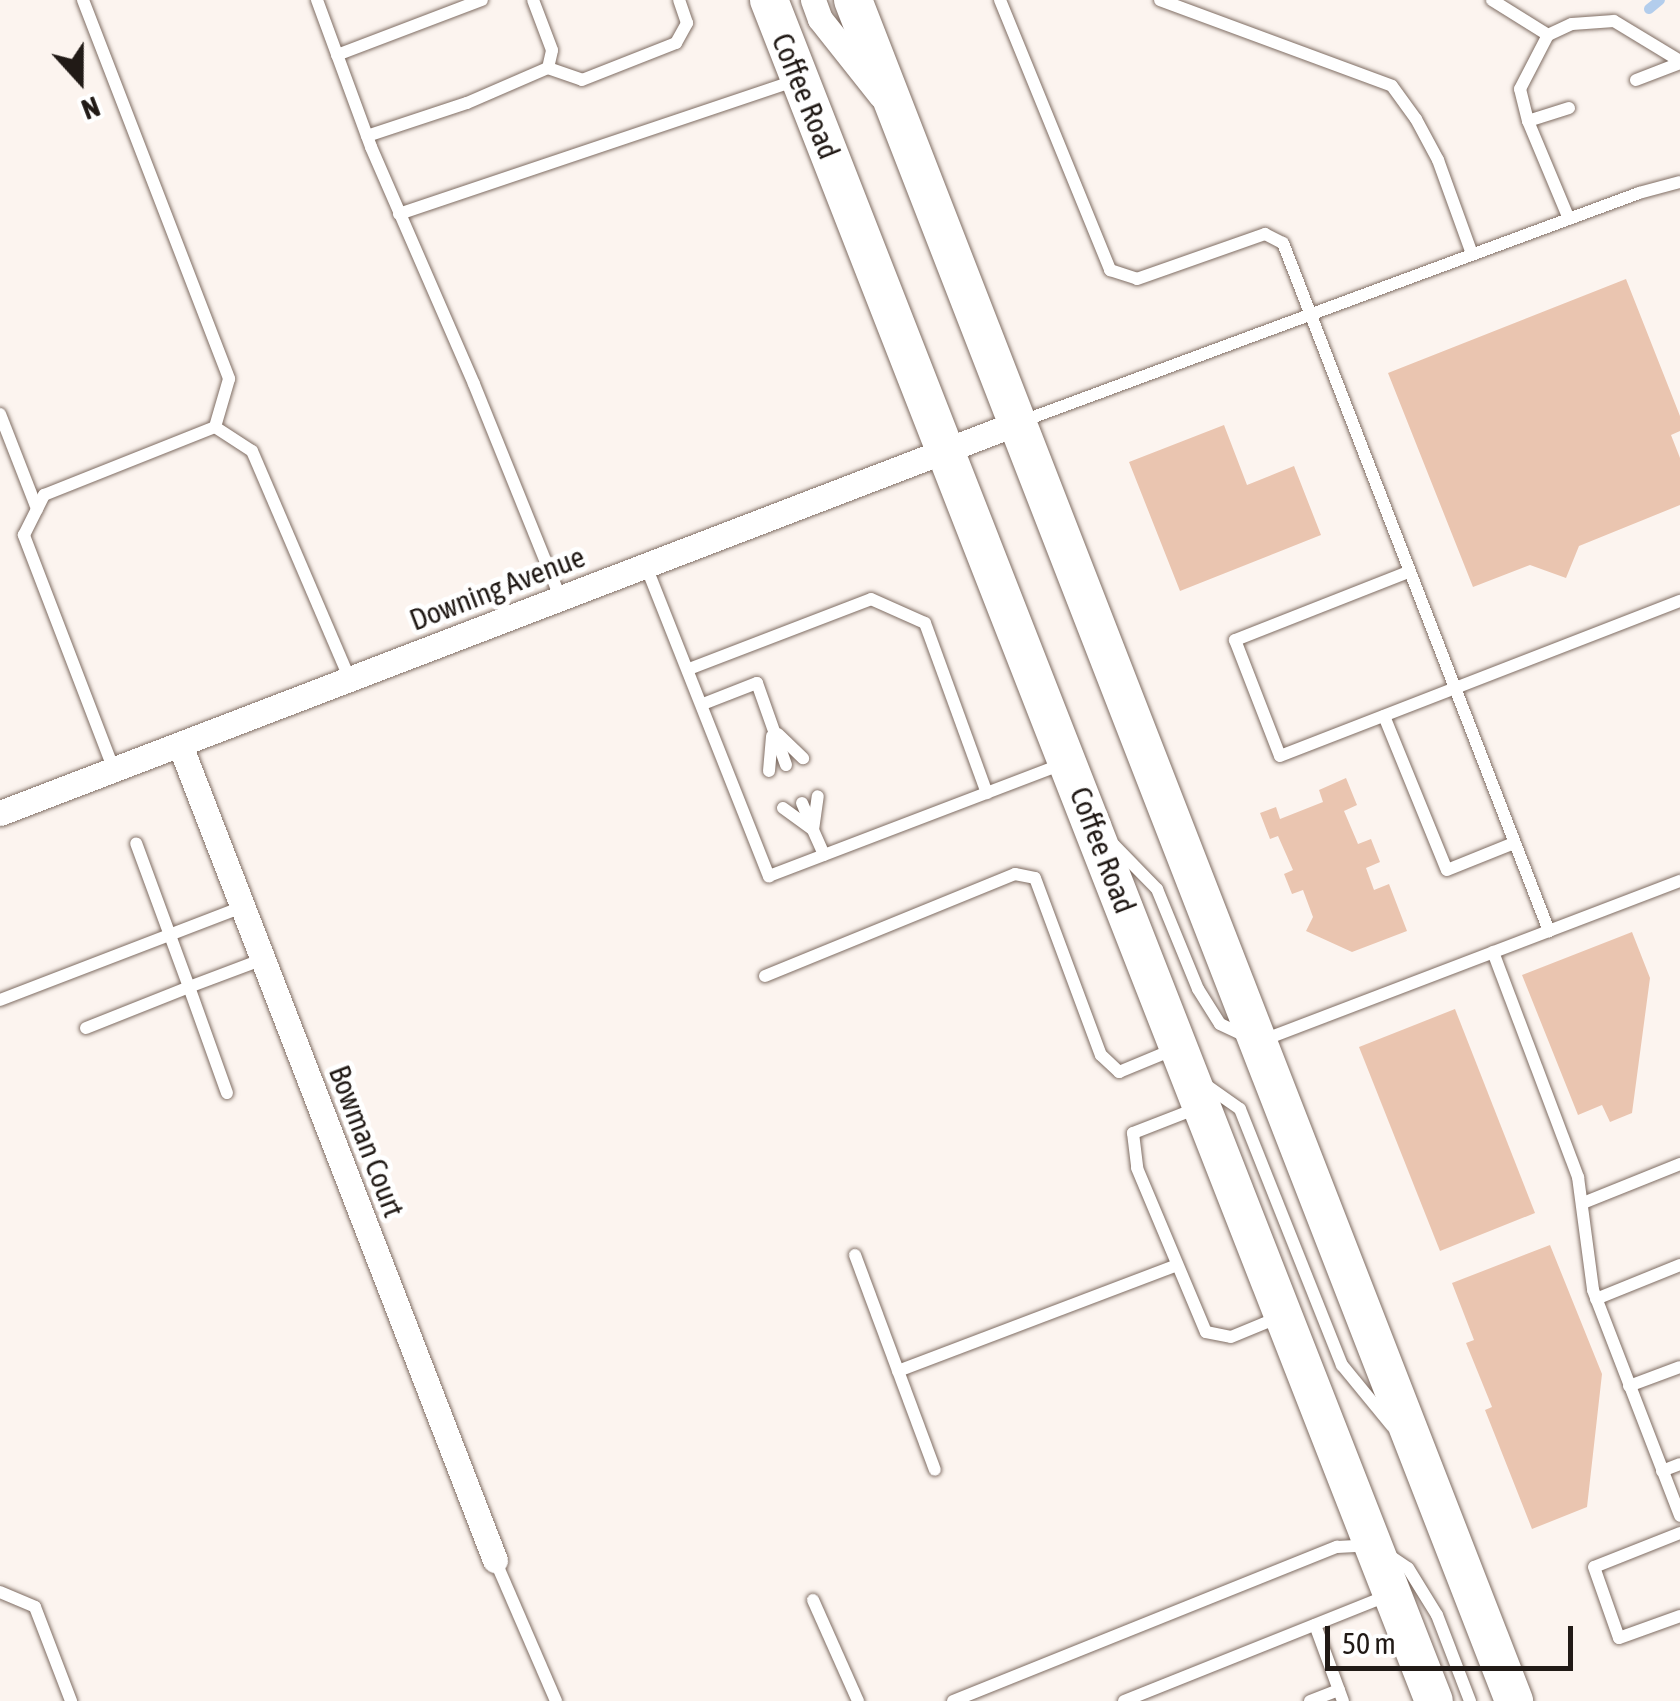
<!DOCTYPE html>
<style>
body{margin:0}
#map{position:relative;width:1680px;height:1701px;overflow:hidden;background:#fcf4ef;font-family:"Asap Condensed",sans-serif}
div>[style]{position:absolute}
.stream>*{height:10px;margin:-5px;padding:0 5px;transform-origin:5px;border-radius:5px;background:#b3cdec}
.building>*{inset:0;background:#eac5b0}
.roads{filter:drop-shadow(0 0 2px #7f6d63) drop-shadow(0 0 2px #7f6d63)}
.service>*{height:12px;margin:-6px;padding:0 6px;transform-origin:6px;border-radius:6px;background:#fff}
.minor>*{height:25px;margin:-12.5px;padding:0 12.5px;transform-origin:12.5px;border-radius:12.5px;background:#fff}
.secondary>*{height:38px;margin:-19px;padding:0 19px;transform-origin:19px;border-radius:19px;background:#fff}
span{translate:-50% -50%;white-space:nowrap;text-align:center;line-height:1.15;-webkit-text-stroke:10px #fff;paint-order:stroke}
.street-label{font-size:30px;color:#211a16}
.north{position:absolute;left:30px;top:30px;width:100px;height:100px;-webkit-text-stroke:8px #fff;paint-order:stroke;rotate:159deg;font-size:28px;font-weight:700;line-height:40px;text-align:center;color:#211a16}
.north::after{content:'';display:block;margin:auto;width:35px;height:45px;background:#211a16;clip-path:polygon(50% 0,100% 100%,50% 72%,0 100%)}
.scale{position:absolute;left:1325px;top:1626px;width:248px;height:45px;box-sizing:border-box;border:5px solid #211a16;border-top:0;padding-left:12px;font-size:30px;line-height:35px;white-space:nowrap;color:#211a16;-webkit-text-stroke:8px #fff;paint-order:stroke}
</style>
<div id="map">
<div class="stream">
<i style="left:1649px;top:9px;width:14px;rotate:-39deg"></i>
</div>
<div class="building">
<i style="clip-path:polygon(1626px 279px,1680px 416px,1680px 431px,1671px 435px,1680px 458px,1680px 505px,1579px 546px,1566px 578px,1530px 565px,1473px 587px,1388px 373px)"></i>
<i style="clip-path:polygon(1224px 425px,1247px 485px,1294px 466px,1321px 535px,1180px 591px,1129px 462px)"></i>
<i style="clip-path:polygon(1346px 778px,1357px 805px,1344px 811px,1358px 844px,1371px 839px,1380px 862px,1366px 868px,1374px 890px,1389px 884px,1407px 931px,1352px 952px,1306px 931px,1313px 917px,1303px 890px,1292px 894px,1284px 874px,1293px 870px,1278px 836px,1270px 839px,1260px 813px,1276px 807px,1280px 819px,1323px 802px,1319px 790px)"></i>
<i style="clip-path:polygon(1632px 932px,1650px 978px,1632px 1113px,1610px 1122px,1602px 1105px,1578px 1115px,1522px 975px)"></i>
<i style="clip-path:polygon(1455px 1009px,1535px 1213px,1440px 1251px,1359px 1047px)"></i>
<i style="clip-path:polygon(1550px 1245px,1602px 1374px,1587px 1507px,1532px 1529px,1485px 1410px,1492px 1407px,1466px 1343px,1474px 1340px,1452px 1283px)"></i>
</div>
<div class="roads">
<div class="service">
<i style="left:83px;top:0;width:406px;rotate:68.9deg"></i>
<i style="left:229px;top:379px;width:50px;rotate:106.3deg"></i>
<i style="left:317px;top:0;width:157px;rotate:69.8deg"></i>
<i style="left:371px;top:147px;width:258px;rotate:66.5deg"></i>
<i style="left:474px;top:384px;width:232px;rotate:68deg"></i>
<i style="left:1000px;top:0;width:292px;rotate:67.8deg"></i>
<i style="left:1110px;top:270px;width:28px;rotate:18deg"></i>
<i style="left:1137px;top:279px;width:136px;rotate:-19.4deg"></i>
<i style="left:1265px;top:234px;width:20px;rotate:27deg"></i>
<i style="left:1283px;top:243px;width:738px;rotate:68.86deg"></i>
<i style="left:1160px;top:0;width:247px;rotate:20.3deg"></i>
<i style="left:1392px;top:86px;width:41px;rotate:54deg"></i>
<i style="left:1416px;top:119px;width:47px;rotate:61.8deg"></i>
<i style="left:1438px;top:160px;width:100px;rotate:70.1deg"></i>
<i style="left:1492px;top:0;width:66px;rotate:32deg"></i>
<i style="left:337px;top:55px;width:155px;rotate:-20.8deg"></i>
<i style="left:548px;top:68px;width:36px;rotate:19deg"></i>
<i style="left:582px;top:80px;width:101px;rotate:-21.5deg"></i>
<i style="left:676px;top:43px;width:23px;rotate:-61deg"></i>
<i style="left:687px;top:23px;width:24px;rotate:-109deg"></i>
<i style="left:1636px;top:80px;width:47px;rotate:-21.1deg"></i>
<i style="left:1528px;top:121px;width:43px;rotate:-17.6deg"></i>
<i style="left:367px;top:136px;width:105px;rotate:-18.3deg"></i>
<i style="left:467px;top:103px;width:88px;rotate:-23.4deg"></i>
<i style="left:548px;top:68px;width:18px;rotate:-77deg"></i>
<i style="left:552px;top:50px;width:53px;rotate:-110.8deg"></i>
<i style="left:399px;top:214px;width:418px;rotate:-18.6deg"></i>
<i style="left:1569px;top:219px;width:106px;rotate:-112.7deg"></i>
<i style="left:1528px;top:121px;width:33px;rotate:-104deg"></i>
<i style="left:1520px;top:89px;width:61px;rotate:-62.6deg"></i>
<i style="left:1548px;top:35px;width:26px;rotate:-25deg"></i>
<i style="left:1572px;top:24px;width:42px;rotate:-4.1deg"></i>
<i style="left:1614px;top:21px;width:77px;rotate:31.2deg"></i>
<i style="left:0;top:414px;width:102px;rotate:68.7deg"></i>
<i style="left:1020px;top:422px;width:660px;rotate:-20.3deg"></i>
<i style="left:1639px;top:193px;width:42px;rotate:-15deg"></i>
<i style="left:646px;top:566px;width:334px;rotate:68.4deg"></i>
<i style="left:769px;top:876px;width:314px;rotate:-20.9deg"></i>
<i style="left:1408px;top:572px;width:186px;rotate:158.5deg"></i>
<i style="left:1235px;top:640px;width:124px;rotate:68.8deg"></i>
<i style="left:1280px;top:756px;width:429px;rotate:-21.2deg"></i>
<i style="left:689px;top:669px;width:195px;rotate:-21deg"></i>
<i style="left:871px;top:599px;width:59px;rotate:24deg"></i>
<i style="left:925px;top:623px;width:181px;rotate:70deg"></i>
<i style="left:703px;top:704px;width:58px;rotate:-21.3deg"></i>
<i style="left:757px;top:683px;width:87px;rotate:70.5deg"></i>
<i style="left:1384px;top:716px;width:166px;rotate:67.8deg"></i>
<i style="left:1447px;top:870px;width:72px;rotate:-21.9deg"></i>
<i style="left:778px;top:734px;width:35px;rotate:44deg"></i>
<i style="left:114px;top:770px;width:252px;rotate:-111deg"></i>
<i style="left:24px;top:535px;width:45px;rotate:-63.4deg"></i>
<i style="left:44px;top:495px;width:184px;rotate:-21.7deg"></i>
<i style="left:215px;top:427px;width:44px;rotate:33deg"></i>
<i style="left:252px;top:451px;width:249px;rotate:66.8deg"></i>
<i style="left:769px;top:771px;width:35px;rotate:-85deg"></i>
<i style="left:802px;top:803px;width:26px;rotate:67deg"></i>
<i style="left:783px;top:808px;width:37px;rotate:36deg"></i>
<i style="left:813px;top:830px;width:27px;rotate:66deg"></i>
<i style="left:813px;top:830px;width:34px;rotate:-82deg"></i>
<i style="left:1114px;top:845px;width:62px;rotate:45.7deg"></i>
<i style="left:1157px;top:889px;width:108px;rotate:67.7deg"></i>
<i style="left:1198px;top:989px;width:41px;rotate:57.8deg"></i>
<i style="left:1220px;top:1024px;width:42px;rotate:25.3deg"></i>
<i style="left:1258px;top:1042px;width:452px;rotate:-20.9deg"></i>
<i style="left:1493px;top:952px;width:241px;rotate:69.3deg"></i>
<i style="left:1578px;top:1177px;width:114px;rotate:82.4deg"></i>
<i style="left:1593px;top:1290px;width:242px;rotate:68.9deg"></i>
<i style="left:765px;top:976px;width:270px;rotate:-22.2deg"></i>
<i style="left:1015px;top:874px;width:20px;rotate:11deg"></i>
<i style="left:1035px;top:878px;width:189px;rotate:69.6deg"></i>
<i style="left:1101px;top:1055px;width:25px;rotate:43deg"></i>
<i style="left:1119px;top:1072px;width:63px;rotate:-22.5deg"></i>
<i style="left:0;top:1000px;width:259px;rotate:-21deg"></i>
<i style="left:86px;top:1028px;width:111px;rotate:-21.7deg"></i>
<i style="left:189px;top:987px;width:153px;rotate:-110.2deg"></i>
<i style="left:1203px;top:1083px;width:45px;rotate:35.1deg"></i>
<i style="left:1240px;top:1109px;width:276px;rotate:68.3deg"></i>
<i style="left:1342px;top:1365px;width:79px;rotate:50.7deg"></i>
<i style="left:227px;top:1093px;width:113px;rotate:-109.7deg"></i>
<i style="left:189px;top:987px;width:77px;rotate:-20.6deg"></i>
<i style="left:1200px;top:1107px;width:72px;rotate:158.8deg"></i>
<i style="left:1133px;top:1133px;width:35px;rotate:83deg"></i>
<i style="left:1137px;top:1168px;width:178px;rotate:67.2deg"></i>
<i style="left:1206px;top:1332px;width:25px;rotate:11deg"></i>
<i style="left:1231px;top:1337px;width:55px;rotate:-22.4deg"></i>
<i style="left:1583px;top:1203px;width:105px;rotate:-21.9deg"></i>
<i style="left:855px;top:1255px;width:229px;rotate:69.6deg"></i>
<i style="left:1596px;top:1299px;width:91px;rotate:-22deg"></i>
<i style="left:898px;top:1371px;width:298px;rotate:-20.8deg"></i>
<i style="left:1629px;top:1386px;width:54px;rotate:-20.4deg"></i>
<i style="left:1662px;top:1471px;width:19px;rotate:-21deg"></i>
<i style="left:1680px;top:1533px;width:92px;rotate:158.4deg"></i>
<i style="left:1594px;top:1567px;width:75px;rotate:70.6deg"></i>
<i style="left:1619px;top:1638px;width:65px;rotate:-19.8deg"></i>
<i style="left:1387px;top:1554px;width:25px;rotate:34deg"></i>
<i style="left:1408px;top:1568px;width:55px;rotate:58.3deg"></i>
<i style="left:1437px;top:1615px;width:92px;rotate:69deg"></i>
<i style="left:495px;top:1560px;width:154px;rotate:66.6deg"></i>
<i style="left:0;top:1592px;width:38px;rotate:23deg"></i>
<i style="left:35px;top:1607px;width:101px;rotate:69deg"></i>
<i style="left:813px;top:1600px;width:111px;rotate:66deg"></i>
<i style="left:1315px;top:1625px;width:81px;rotate:69.8deg"></i>
<i style="left:953px;top:1701px;width:414px;rotate:-21.9deg"></i>
<i style="left:1337px;top:1547px;width:33px;rotate:-3deg"></i>
<i style="left:1124px;top:1701px;width:282px;rotate:-21.8deg"></i>
<i style="left:1310px;top:1701px;width:31px;rotate:-21deg"></i>
</div>
<div class="minor">
<i style="left:813px;top:0;width:20px;rotate:70deg"></i>
<i style="left:820px;top:19px;width:98px;rotate:51.6deg"></i>
<i style="left:180px;top:745px;width:874px;rotate:68.87deg"></i>
<i style="left:0;top:813px;width:1089px;rotate:-20.98deg"></i>
</div>
<div class="secondary">
<i style="left:769px;top:0;width:1826px;rotate:68.65deg"></i>
<i style="left:853px;top:0;width:1825px;rotate:68.76deg"></i>
</div>
</div>
<div class="street-label">
<span style="left:806px;top:96px;rotate:68deg">Coffee Road</span>
<span style="left:497px;top:588px;rotate:-21deg">Downing Avenue</span>
<span style="left:1103px;top:850px;rotate:69deg">Coffee Road</span>
<span style="left:367px;top:1141px;rotate:69deg">Bowman Court</span>
</div>
<div class="north">N</div>
<div class="scale">50 m</div>
</div>
